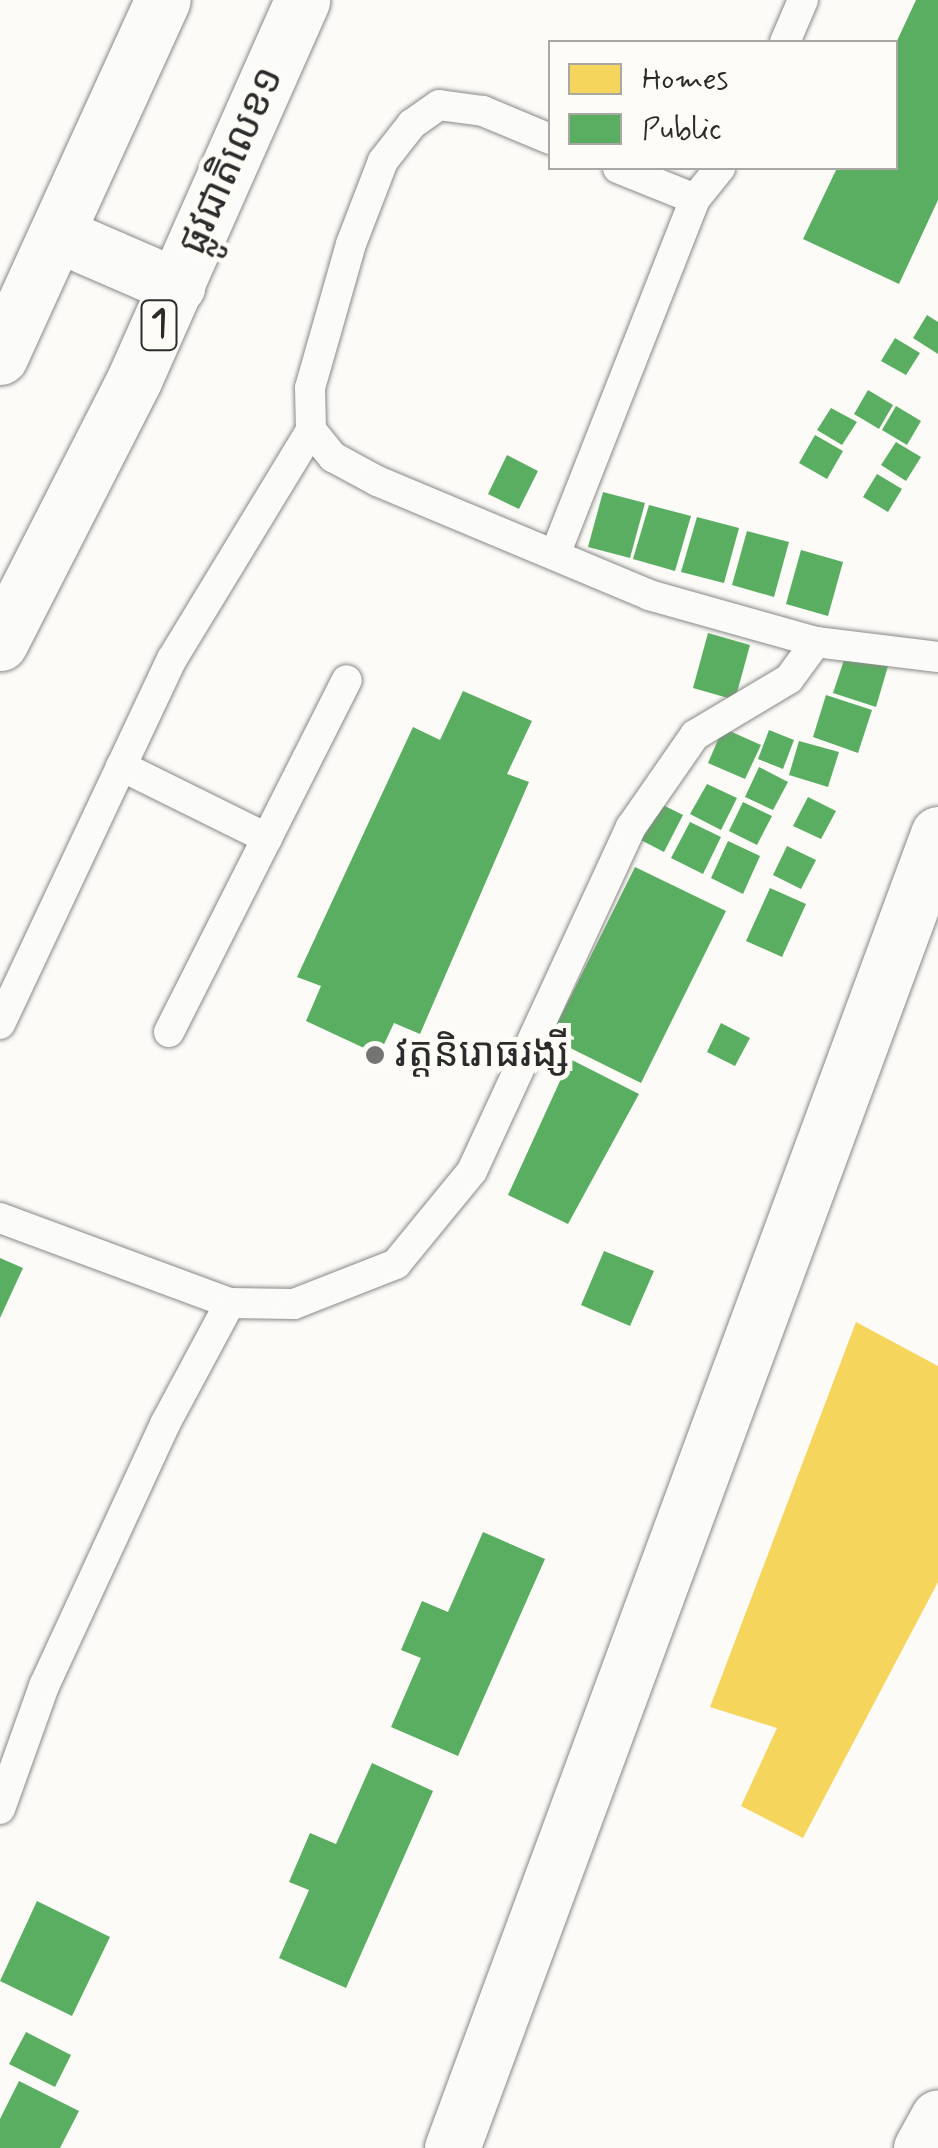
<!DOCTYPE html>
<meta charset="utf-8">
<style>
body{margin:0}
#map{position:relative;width:938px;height:2148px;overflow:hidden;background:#fcfbf8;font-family:Mynerve,"Noto Sans Khmer",sans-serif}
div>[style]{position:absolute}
.homes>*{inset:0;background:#f6d55c}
.public>*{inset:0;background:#5aae61}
.roads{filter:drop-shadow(0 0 2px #898987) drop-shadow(0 0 2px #898987)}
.lane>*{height:30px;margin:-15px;padding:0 15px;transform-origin:15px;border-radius:15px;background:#fbfbf9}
.street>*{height:55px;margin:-27.5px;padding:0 27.5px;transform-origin:27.5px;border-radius:27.5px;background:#fbfbf9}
.secondary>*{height:55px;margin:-27.5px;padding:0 27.5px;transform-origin:27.5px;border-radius:27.5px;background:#fbfbf9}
.highway>*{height:55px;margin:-27.5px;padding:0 27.5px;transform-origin:27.5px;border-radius:27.5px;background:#fbfbf9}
.dots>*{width:28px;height:28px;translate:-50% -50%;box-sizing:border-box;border:5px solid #fdfcf7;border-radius:50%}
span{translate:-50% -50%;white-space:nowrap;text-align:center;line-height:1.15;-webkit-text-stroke:10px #fdfcf7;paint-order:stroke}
.shield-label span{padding:2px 8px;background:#fdfcf7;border:2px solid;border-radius:8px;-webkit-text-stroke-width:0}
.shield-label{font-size:38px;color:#2b2b2b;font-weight:700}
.street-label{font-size:40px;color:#2b2b2b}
.poi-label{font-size:40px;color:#2b2b2b}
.left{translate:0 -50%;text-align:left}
.legend{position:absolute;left:548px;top:40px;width:350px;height:130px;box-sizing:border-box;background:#fdfcf7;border:2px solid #a9a8a5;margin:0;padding:12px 18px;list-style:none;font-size:30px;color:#2b2b2b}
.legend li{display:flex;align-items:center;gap:20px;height:50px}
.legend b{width:50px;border:2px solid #a9a8a5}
</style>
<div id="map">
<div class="homes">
<i style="clip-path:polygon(856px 1322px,938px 1366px,938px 1582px,803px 1838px,741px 1806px,777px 1728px,710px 1707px)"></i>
</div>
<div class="public">
<i style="clip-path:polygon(916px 0,938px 0,938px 200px,899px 284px,803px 239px,837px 168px,896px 168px,896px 43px)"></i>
<i style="clip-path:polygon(927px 315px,938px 322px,938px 354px,913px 338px)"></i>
<i style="clip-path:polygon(895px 338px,920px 353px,906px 375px,881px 361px)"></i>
<i style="clip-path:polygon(868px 390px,893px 405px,879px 429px,854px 414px)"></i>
<i style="clip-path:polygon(896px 406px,921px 421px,907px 445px,882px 430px)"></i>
<i style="clip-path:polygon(831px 408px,857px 422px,842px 445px,817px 430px)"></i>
<i style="clip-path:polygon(815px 435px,843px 451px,827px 479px,799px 463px)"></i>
<i style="clip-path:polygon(896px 442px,921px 457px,906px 481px,881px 465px)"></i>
<i style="clip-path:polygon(507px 455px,538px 471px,519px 509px,488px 494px)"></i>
<i style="clip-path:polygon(877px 474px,902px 489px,888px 512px,863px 497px)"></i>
<i style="clip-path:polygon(603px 492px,645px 503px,630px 558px,588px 547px)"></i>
<i style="clip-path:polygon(649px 505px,691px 516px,675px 571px,633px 559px)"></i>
<i style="clip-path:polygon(697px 517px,739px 528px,724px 583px,681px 572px)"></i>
<i style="clip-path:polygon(747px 531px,789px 542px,774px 597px,732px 585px)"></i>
<i style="clip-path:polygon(801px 550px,843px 562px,828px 616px,786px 604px)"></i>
<i style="clip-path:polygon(708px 633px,750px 645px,735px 700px,693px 688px)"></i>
<i style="clip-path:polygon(846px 654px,888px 666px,876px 707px,833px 693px)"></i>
<i style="clip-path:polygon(463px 691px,532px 721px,507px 774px,529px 782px,420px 1034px,394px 1023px,379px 1055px,306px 1021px,321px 986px,297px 977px,413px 727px,440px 740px)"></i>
<i style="clip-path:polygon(826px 695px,872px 710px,858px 753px,813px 737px)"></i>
<i style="clip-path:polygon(723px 728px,761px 745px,745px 779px,708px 763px)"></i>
<i style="clip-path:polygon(769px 730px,794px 740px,783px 769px,758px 759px)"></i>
<i style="clip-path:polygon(799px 741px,839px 752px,828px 787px,789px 775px)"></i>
<i style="clip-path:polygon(759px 767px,788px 782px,773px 810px,745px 797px)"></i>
<i style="clip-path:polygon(707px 784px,737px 798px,721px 830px,690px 814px)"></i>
<i style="clip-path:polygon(808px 797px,836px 811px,821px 839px,793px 826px)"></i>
<i style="clip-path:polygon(651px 799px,683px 815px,664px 852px,633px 836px)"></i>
<i style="clip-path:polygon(743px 802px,772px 816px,757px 845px,729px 831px)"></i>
<i style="clip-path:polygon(690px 822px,721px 837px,703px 874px,671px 858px)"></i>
<i style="clip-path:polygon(728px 841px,760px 856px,743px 894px,711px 878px)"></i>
<i style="clip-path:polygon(787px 846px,816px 860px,801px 889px,773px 875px)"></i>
<i style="clip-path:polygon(635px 867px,726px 911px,641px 1083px,550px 1038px)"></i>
<i style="clip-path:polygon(770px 888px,806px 904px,782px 957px,746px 941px)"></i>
<i style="clip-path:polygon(721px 1023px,750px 1038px,735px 1066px,707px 1052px)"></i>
<i style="clip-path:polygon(570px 1059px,639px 1094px,568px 1224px,508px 1195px)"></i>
<i style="clip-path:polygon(604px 1251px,654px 1271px,630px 1326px,581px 1305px)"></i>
<i style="clip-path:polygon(0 1258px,23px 1268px,0 1318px)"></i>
<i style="clip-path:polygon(483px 1532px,545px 1559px,458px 1756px,391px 1727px,421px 1658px,401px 1650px,422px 1601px,448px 1612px)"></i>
<i style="clip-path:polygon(372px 1763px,433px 1791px,346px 1988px,279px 1958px,309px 1890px,289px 1882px,310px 1833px,336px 1844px)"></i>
<i style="clip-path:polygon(37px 1901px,110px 1937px,72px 2016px,0 1981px)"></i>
<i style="clip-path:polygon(26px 2032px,71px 2055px,55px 2087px,9px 2064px)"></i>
<i style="clip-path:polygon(19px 2081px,79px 2111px,60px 2148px,0 2148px,0 2119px)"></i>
</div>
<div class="roads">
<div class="lane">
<i style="left:785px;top:42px;width:46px;rotate:-66.8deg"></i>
<i style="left:550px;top:139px;width:73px;rotate:-157.3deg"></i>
<i style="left:483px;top:111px;width:44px;rotate:-172.2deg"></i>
<i style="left:439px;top:105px;width:33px;rotate:145deg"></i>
<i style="left:412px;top:124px;width:47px;rotate:128.1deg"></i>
<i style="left:383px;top:161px;width:89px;rotate:111.1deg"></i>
<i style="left:351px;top:244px;width:150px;rotate:105.9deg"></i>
<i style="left:310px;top:388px;width:42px;rotate:88.6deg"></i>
<i style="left:311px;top:430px;width:35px;rotate:51deg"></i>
<i style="left:333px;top:457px;width:50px;rotate:28.6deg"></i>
<i style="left:377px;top:481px;width:295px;rotate:22.7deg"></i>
<i style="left:649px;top:595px;width:173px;rotate:15.7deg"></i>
<i style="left:618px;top:168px;width:83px;rotate:21.9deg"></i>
<i style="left:556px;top:552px;width:379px;rotate:-68.5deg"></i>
<i style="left:695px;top:199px;width:40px;rotate:-51deg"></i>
<i style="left:121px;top:766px;width:163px;rotate:26.3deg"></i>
<i style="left:0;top:1024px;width:403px;rotate:-64.8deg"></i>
<i style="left:172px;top:659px;width:268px;rotate:-58.7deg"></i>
<i style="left:169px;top:1032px;width:394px;rotate:-63.2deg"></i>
<i style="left:0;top:1218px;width:245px;rotate:20.3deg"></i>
<i style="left:0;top:1809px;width:131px;rotate:-70.3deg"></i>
<i style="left:44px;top:1686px;width:289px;rotate:-65.2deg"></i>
<i style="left:165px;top:1424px;width:137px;rotate:-61.8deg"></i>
<i style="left:230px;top:1303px;width:64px;rotate:0.9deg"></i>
<i style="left:294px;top:1304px;width:110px;rotate:-21.4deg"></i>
<i style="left:396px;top:1264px;width:120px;rotate:-50.7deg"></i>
<i style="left:472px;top:1171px;width:379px;rotate:-65.2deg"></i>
<i style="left:631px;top:827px;width:112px;rotate:-55.2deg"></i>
<i style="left:695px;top:735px;width:109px;rotate:-30.8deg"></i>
<i style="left:789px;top:679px;width:46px;rotate:-53.9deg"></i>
<i style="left:816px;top:642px;width:123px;rotate:7deg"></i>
</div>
<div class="street">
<i style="left:921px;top:2148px;width:35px;rotate:-61deg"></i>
</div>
<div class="secondary">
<i style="left:452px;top:2148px;width:1401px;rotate:-69.7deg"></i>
</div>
<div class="highway">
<i style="left:59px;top:235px;width:129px;rotate:23.4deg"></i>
<i style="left:0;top:357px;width:392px;rotate:-65.5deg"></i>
<i style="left:0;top:643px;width:295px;rotate:-63deg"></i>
<i style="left:134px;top:380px;width:415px;rotate:-66.1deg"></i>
</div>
</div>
<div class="dots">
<i style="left:375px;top:1055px;background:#747473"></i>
</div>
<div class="shield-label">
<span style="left:159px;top:325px">1</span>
</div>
<div class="street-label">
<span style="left:232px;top:161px;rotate:-66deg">ផ្លូវជាតិលេខ១</span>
</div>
<div class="poi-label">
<span class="left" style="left:395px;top:1055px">វត្តនិរោធរង្សី</span>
</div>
<ul class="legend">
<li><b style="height:28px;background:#f6d55c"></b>Homes</li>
<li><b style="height:28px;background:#5aae61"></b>Public</li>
</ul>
</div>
